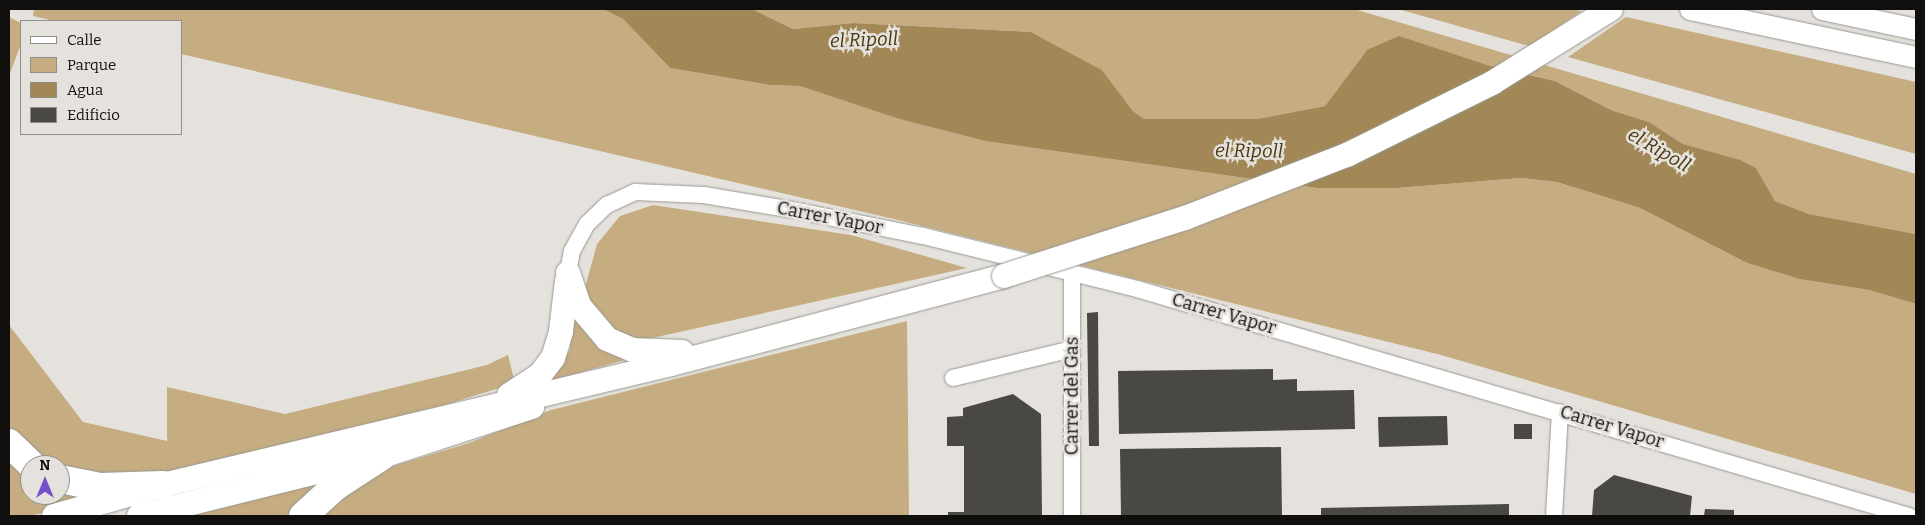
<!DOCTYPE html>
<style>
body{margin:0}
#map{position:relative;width:1925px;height:525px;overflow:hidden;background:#e5e2dd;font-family:Bitter,serif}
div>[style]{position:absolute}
.green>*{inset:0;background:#c5ad81}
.water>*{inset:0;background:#a18856}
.building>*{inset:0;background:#4a4844}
.roads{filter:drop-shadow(0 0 1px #999793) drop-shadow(0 0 1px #999793)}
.minor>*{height:16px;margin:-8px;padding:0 8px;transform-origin:8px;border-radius:8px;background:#fff}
.tertiary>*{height:21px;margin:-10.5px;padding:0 10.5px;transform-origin:10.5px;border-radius:10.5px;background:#fff}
.secondary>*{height:24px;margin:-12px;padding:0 12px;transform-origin:12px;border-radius:12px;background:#fff}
.motorway>*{height:28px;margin:-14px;padding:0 14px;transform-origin:14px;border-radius:14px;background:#fff}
.bridges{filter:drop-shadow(0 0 1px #999793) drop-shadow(0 0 1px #999793)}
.secondary-bridge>*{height:24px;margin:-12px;padding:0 12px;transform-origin:12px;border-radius:12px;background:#fff}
span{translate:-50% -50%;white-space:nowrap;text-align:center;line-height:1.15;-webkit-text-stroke:5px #e5e2dd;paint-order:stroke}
.street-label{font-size:18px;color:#100f0d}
.water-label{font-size:19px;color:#4a370e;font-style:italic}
.frame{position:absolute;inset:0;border:10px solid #100f0d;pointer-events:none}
.legend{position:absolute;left:20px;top:20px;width:162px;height:115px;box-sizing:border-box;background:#e5e2dd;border:1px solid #908e8a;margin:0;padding:6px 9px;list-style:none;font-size:15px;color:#100f0d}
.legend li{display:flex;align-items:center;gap:10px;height:25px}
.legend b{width:25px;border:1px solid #908e8a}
.north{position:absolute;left:20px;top:455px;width:50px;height:50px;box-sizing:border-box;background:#e5e2dd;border:1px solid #908e8a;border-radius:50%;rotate:0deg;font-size:14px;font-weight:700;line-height:20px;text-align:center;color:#100f0d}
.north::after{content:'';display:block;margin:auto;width:18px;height:22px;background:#734fc8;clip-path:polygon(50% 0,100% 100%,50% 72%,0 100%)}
</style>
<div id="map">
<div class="green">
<i style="clip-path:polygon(34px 9px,603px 9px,623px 19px,670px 68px,770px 85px,800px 86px,899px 119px,985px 141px,1317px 188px,1397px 188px,1521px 178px,1557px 182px,1640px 208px,1747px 263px,1799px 279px,1869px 290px,1916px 304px,1916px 494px,1441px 355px,894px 219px,181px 54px,181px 21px,54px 21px,33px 16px)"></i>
<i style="clip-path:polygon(752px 9px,1354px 9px,1916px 174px,1916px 234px,1809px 214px,1775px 201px,1756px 168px,1683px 144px,1649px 122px,1611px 110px,1555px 81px,1487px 65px,1367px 50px,1325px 106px,1257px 119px,1144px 119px,1133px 111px,1102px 70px,1031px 32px,853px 23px,793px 29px)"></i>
<i style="clip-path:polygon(1398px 9px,1569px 9px,1582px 11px,1529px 46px)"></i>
<i style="clip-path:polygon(9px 17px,21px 23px,21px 44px,9px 76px)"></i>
<i style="clip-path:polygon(1626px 17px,1916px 82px,1916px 154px,1568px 57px)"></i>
<i style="clip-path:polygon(653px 205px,851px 235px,967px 268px,630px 343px,607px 325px,583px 295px,597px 244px,620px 216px)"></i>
<i style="clip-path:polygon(571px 316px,599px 343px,632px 358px,546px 382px,570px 350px)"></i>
<i style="clip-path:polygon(907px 321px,909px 516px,316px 516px,390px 467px,469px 443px,551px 410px)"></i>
<i style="clip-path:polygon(9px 325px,83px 422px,167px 441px,167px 387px,285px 414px,487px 365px,508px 355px,515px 383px,445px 405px,140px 479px,60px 473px,60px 465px,43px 465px,9px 436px)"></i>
<i style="clip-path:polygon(9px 455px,30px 474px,30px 495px,60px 495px,60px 489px,97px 499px,31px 516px,9px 516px)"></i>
<i style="clip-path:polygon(313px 485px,316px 489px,290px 516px,178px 516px)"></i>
</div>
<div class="water">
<i style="clip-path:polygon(603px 9px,752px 9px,793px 29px,853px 23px,1031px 32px,1102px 70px,1133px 111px,1144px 119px,1257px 119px,1325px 106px,1367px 50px,1399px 36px,1487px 65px,1555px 81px,1611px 110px,1649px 122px,1683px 144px,1740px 160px,1756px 168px,1775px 201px,1809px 214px,1916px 234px,1916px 304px,1869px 290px,1799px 279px,1747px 263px,1640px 208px,1557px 182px,1521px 178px,1397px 188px,1317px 188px,985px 141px,899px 119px,800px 86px,770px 85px,670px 68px,623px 19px)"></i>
</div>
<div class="building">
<i style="clip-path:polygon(1098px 312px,1099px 446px,1089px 446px,1087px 313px)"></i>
<i style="clip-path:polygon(1273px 369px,1273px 380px,1297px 379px,1297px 391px,1354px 390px,1355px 429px,1119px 434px,1118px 371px)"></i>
<i style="clip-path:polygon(1013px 394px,1041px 414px,1042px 516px,948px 516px,948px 512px,964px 512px,964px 446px,947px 446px,947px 417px,963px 416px,963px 408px)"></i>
<i style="clip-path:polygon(1447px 416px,1448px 445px,1379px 447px,1378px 417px)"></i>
<i style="clip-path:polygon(1514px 424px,1532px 424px,1532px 439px,1514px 439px)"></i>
<i style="clip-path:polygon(1281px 447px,1282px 516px,1121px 516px,1120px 449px)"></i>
<i style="clip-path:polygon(1614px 475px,1692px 496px,1690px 516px,1592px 516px,1594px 490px)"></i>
<i style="clip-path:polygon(1509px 504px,1509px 516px,1321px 516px,1321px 508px)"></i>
<i style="clip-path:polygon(1705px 509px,1734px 510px,1734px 516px,1704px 516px)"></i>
</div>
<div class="roads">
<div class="minor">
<i style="left:568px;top:273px;width:22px;rotate:-80deg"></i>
<i style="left:572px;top:251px;width:31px;rotate:-61deg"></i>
<i style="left:587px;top:224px;width:28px;rotate:-44deg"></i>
<i style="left:607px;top:205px;width:31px;rotate:-25deg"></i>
<i style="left:635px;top:192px;width:69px;rotate:2.5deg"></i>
<i style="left:704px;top:195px;width:85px;rotate:9.5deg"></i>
<i style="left:788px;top:209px;width:138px;rotate:11.3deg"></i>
<i style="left:923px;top:236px;width:220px;rotate:13.9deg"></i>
<i style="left:1137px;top:289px;width:805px;rotate:16.39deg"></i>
<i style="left:1072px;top:275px;width:241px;rotate:90deg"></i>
<i style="left:953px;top:378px;width:122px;rotate:-13.7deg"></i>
<i style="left:1554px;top:516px;width:104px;rotate:-86.7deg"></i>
</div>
<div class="tertiary">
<i style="left:1690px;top:9px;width:231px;rotate:12deg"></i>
<i style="left:1822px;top:9px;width:96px;rotate:12deg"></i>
</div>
<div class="secondary">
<i style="left:568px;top:273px;width:36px;rotate:71deg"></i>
<i style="left:580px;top:307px;width:42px;rotate:49.8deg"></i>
<i style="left:607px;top:339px;width:28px;rotate:23deg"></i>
<i style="left:633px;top:350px;width:49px;rotate:2.3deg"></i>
<i style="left:509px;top:395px;width:37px;rotate:-33deg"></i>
<i style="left:540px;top:375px;width:21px;rotate:-53deg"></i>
<i style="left:553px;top:358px;width:28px;rotate:-73deg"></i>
<i style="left:561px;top:331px;width:50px;rotate:-83.2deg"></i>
<i style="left:54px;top:516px;width:113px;rotate:-15.9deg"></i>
<i style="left:163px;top:485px;width:522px;rotate:-13.4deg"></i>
<i style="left:671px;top:364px;width:344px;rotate:-14.8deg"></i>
<i style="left:139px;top:516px;width:250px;rotate:-13.9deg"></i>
<i style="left:382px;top:456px;width:158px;rotate:-18.1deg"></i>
</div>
<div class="motorway">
<i style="left:9px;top:443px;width:32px;rotate:44deg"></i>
<i style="left:60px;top:479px;width:41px;rotate:11.3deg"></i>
<i style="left:100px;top:487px;width:63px;rotate:-1.8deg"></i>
<i style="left:303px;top:516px;width:45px;rotate:-42.3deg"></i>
<i style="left:336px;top:486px;width:55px;rotate:-33.1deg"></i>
</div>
</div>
<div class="bridges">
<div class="secondary-bridge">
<i style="left:1004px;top:276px;width:190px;rotate:-17.8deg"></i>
<i style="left:1185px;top:218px;width:174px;rotate:-21.3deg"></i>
<i style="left:1347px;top:155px;width:162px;rotate:-26.4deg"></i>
<i style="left:1492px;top:83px;width:140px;rotate:-31.9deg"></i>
</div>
</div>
<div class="street-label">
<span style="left:830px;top:218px;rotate:11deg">Carrer Vapor</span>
<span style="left:1224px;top:314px;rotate:16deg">Carrer Vapor</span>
<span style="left:1072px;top:396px;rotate:-90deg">Carrer del Gas</span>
<span style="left:1612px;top:427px;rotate:17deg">Carrer Vapor</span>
</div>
<div class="water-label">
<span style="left:864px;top:40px;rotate:-2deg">el Ripoll</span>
<span style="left:1659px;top:150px;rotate:30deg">el Ripoll</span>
<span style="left:1249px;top:151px;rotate:1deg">el Ripoll</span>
</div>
<div class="frame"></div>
<ul class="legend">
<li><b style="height:6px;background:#fff"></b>Calle</li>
<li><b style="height:14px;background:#c5ad81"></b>Parque</li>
<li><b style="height:14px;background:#a18856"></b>Agua</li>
<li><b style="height:14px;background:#4a4844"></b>Edificio</li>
</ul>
<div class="north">N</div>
</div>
